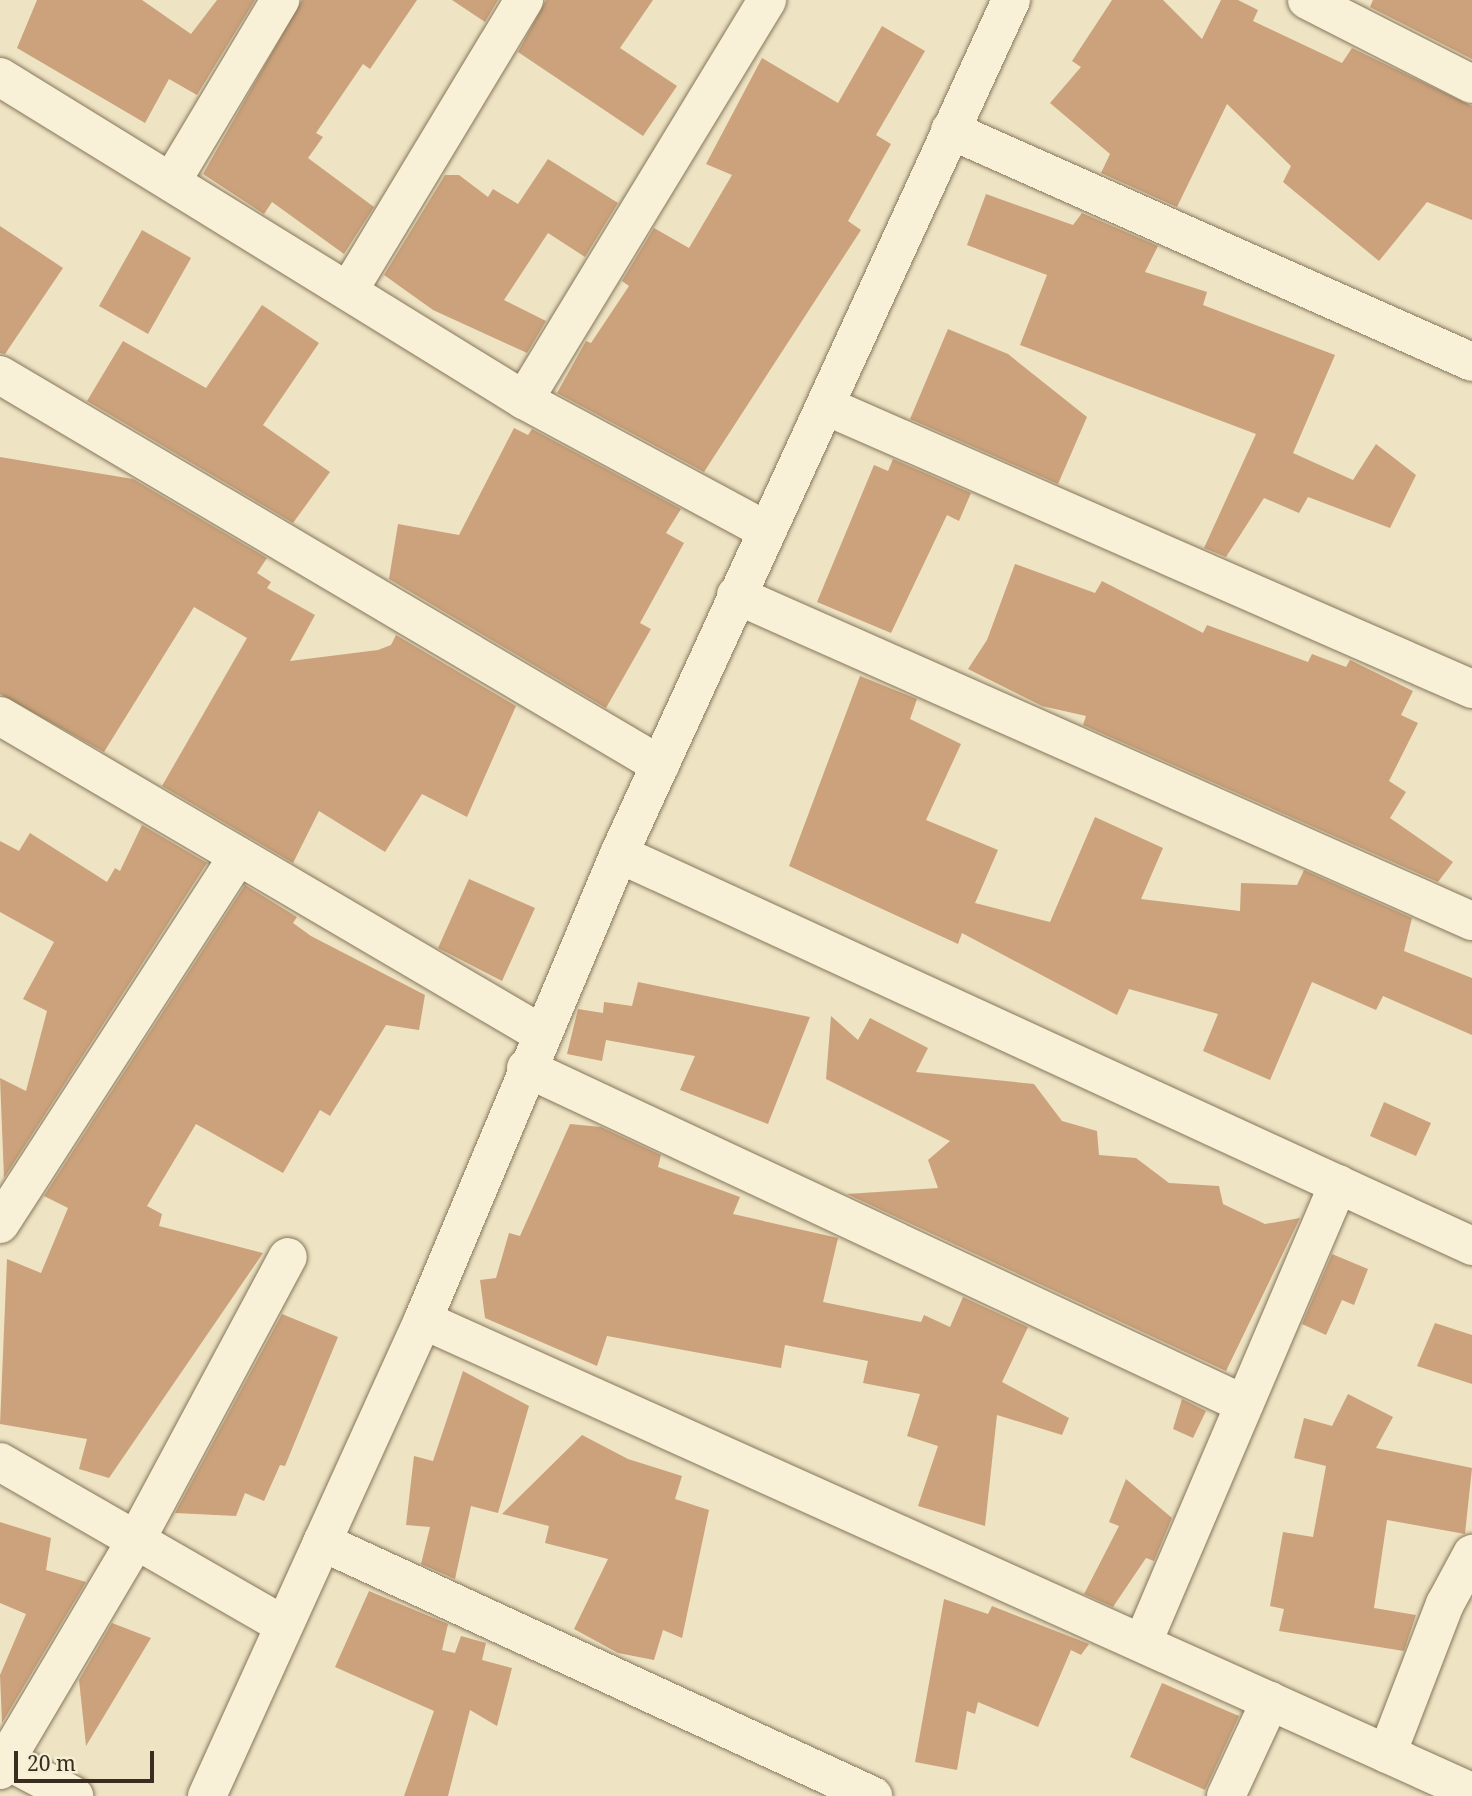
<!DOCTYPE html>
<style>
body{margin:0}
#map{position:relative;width:1472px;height:1796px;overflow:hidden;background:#eee4c4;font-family:"Noto Serif",serif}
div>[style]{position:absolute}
.building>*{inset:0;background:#cba27b}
.roads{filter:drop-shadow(0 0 2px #88765b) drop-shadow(0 0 2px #88765b)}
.street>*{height:38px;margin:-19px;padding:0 19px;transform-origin:19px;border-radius:19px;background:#f8f1d8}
span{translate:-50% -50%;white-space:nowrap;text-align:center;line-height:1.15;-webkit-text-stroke:6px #f5eed4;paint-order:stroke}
.scale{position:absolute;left:14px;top:1751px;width:140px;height:32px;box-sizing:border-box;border:4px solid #392d1f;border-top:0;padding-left:9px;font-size:21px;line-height:24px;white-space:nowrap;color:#392d1f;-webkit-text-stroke:5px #f5eed4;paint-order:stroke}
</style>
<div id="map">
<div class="building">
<i style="clip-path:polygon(37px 0,142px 0,191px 34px,217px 0,255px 0,197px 95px,169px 79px,145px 123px,17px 48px)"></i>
<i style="clip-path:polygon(302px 0,417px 0,370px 69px,363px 64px,316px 133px,323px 137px,308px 158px,374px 207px,344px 254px,272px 202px,264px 214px,203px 174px)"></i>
<i style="clip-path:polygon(452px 0,498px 0,485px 22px)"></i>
<i style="clip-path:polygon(546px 0,653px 0,620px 48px,677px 86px,643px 136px,518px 52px)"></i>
<i style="clip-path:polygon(1112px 0,1163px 0,1202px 39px,1221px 0,1238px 0,1258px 10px,1253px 21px,1342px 63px,1352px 48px,1472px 106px,1472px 220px,1427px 202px,1379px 261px,1283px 182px,1291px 166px,1227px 104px,1177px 207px,1101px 173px,1110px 154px,1050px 103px,1081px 67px,1072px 61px)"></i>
<i style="clip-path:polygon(1373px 0,1472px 0,1472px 59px,1370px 7px)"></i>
<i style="clip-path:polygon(882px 26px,925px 51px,876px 135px,891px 144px,848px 221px,861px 230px,704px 472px,557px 393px,586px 341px,591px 343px,629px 286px,622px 281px,654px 228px,689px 248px,732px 175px,706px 164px,762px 58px,838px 103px)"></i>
<i style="clip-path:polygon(548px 159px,618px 203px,585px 257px,548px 233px,504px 300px,546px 321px,527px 353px,433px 310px,384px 275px,445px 175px,459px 175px,488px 197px,493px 189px,518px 204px)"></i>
<i style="clip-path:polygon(986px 194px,1073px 225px,1082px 213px,1158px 246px,1145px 272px,1207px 292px,1203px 305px,1335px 355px,1293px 453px,1353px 480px,1376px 444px,1416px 475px,1390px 528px,1308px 497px,1299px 513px,1264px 498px,1226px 557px,1204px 548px,1256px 434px,1020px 345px,1047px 275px,967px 245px)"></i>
<i style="clip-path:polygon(0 226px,63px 268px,5px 354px,0 353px)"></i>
<i style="clip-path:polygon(142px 230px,191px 258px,148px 334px,99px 306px)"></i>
<i style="clip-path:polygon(262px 305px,319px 343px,263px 425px,330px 472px,293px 523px,87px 401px,123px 341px,206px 388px)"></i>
<i style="clip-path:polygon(948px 329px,1008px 354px,1087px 417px,1058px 484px,910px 419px)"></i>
<i style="clip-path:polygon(514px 428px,528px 435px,532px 429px,681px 509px,666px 533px,684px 543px,640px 623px,651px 629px,606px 708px,389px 579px,398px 524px,459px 535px)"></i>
<i style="clip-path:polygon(0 457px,133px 479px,267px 558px,257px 573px,271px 582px,267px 588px,315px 615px,290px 661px,378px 650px,391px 645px,396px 635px,516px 706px,467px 817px,422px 794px,385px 852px,319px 811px,293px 863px,162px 786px,247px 638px,194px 607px,104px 752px,0 694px)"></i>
<i style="clip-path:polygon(893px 459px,971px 493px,959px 521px,947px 515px,891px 633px,817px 602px,874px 465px,888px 471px)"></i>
<i style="clip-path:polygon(1015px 564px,1095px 593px,1102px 581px,1203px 633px,1207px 625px,1308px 662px,1312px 654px,1346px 667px,1350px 660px,1413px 691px,1401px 715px,1418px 723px,1389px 781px,1406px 792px,1390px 818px,1453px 862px,1438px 882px,1083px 725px,1086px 716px,1042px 706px,968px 669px,987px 640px)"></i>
<i style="clip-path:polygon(860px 676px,917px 699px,910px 719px,961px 744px,926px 820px,998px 850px,975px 903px,1050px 922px,1095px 817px,1163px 848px,1141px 899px,1240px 911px,1241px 883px,1297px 885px,1304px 870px,1412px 918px,1404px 951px,1472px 978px,1472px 1035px,1383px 996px,1376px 1010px,1312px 982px,1270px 1080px,1203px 1051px,1218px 1014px,1129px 989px,1117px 1015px,962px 933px,958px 944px,789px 866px)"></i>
<i style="clip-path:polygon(142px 825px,207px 863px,4px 1178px,0 1078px,26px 1091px,47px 1011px,23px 999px,54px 942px,0 912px,0 841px,19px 851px,30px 833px,107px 882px,115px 868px,120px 871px)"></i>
<i style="clip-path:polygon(469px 879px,535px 908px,502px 981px,438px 948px)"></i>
<i style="clip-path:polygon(245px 885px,297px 917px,293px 923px,311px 936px,425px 995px,419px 1030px,386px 1025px,330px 1116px,320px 1110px,283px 1173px,196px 1124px,147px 1206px,162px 1214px,159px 1226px,263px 1253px,109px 1478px,79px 1469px,87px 1439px,0 1424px,7px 1259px,41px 1273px,68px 1208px,44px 1196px)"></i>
<i style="clip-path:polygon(638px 982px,810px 1017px,768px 1124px,680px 1090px,695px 1056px,606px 1040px,602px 1061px,567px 1054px,578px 1009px,603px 1013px,604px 1002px,632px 1006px)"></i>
<i style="clip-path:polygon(831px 1016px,858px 1040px,870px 1018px,928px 1048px,916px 1072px,1034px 1084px,1062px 1121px,1097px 1131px,1099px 1155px,1136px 1158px,1169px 1183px,1219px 1186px,1223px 1204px,1265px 1224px,1300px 1218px,1226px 1371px,847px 1194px,938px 1188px,928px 1160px,950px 1141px,826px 1079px)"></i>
<i style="clip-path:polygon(1384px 1102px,1431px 1123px,1416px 1156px,1370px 1136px)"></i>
<i style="clip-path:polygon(570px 1124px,601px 1127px,661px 1155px,658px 1167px,740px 1197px,733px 1214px,838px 1238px,823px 1302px,921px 1322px,924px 1315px,950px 1327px,963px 1297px,1028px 1327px,1002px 1382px,1069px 1418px,1062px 1435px,997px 1415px,985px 1526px,918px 1506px,938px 1446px,907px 1436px,920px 1394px,863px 1383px,868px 1361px,785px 1345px,781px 1368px,607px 1336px,597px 1366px,485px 1318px,480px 1280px,496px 1278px,509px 1233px,520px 1236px)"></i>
<i style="clip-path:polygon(1332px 1254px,1368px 1269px,1354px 1305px,1342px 1300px,1326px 1335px,1302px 1324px)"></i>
<i style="clip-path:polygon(282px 1314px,338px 1337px,285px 1466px,280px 1465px,264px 1501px,245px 1493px,236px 1516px,175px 1513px)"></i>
<i style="clip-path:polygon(1435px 1323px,1472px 1335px,1472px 1384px,1417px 1366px)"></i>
<i style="clip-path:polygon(463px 1371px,529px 1406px,498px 1513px,471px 1506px,455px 1579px,421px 1564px,430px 1527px,406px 1525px,414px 1456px,433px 1461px)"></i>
<i style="clip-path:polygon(1348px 1394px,1393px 1417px,1376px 1448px,1472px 1468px,1465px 1534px,1387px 1520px,1374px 1608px,1416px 1615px,1404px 1651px,1279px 1631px,1284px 1609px,1270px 1606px,1283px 1532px,1313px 1537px,1326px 1466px,1294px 1458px,1304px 1418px,1332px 1426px)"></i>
<i style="clip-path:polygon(1182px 1399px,1206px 1411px,1193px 1438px,1173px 1429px)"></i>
<i style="clip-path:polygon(582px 1435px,628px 1459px,682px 1476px,675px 1499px,709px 1510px,682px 1638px,663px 1630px,654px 1660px,618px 1653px,574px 1629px,608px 1559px,545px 1543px,549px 1526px,502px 1514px)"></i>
<i style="clip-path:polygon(1126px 1479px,1172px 1518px,1154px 1561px,1146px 1558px,1113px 1607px,1084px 1594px,1119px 1526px,1109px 1522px)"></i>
<i style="clip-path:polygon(0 1522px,51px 1538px,46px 1570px,86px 1582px,2px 1723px,0 1675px,26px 1614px,0 1603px)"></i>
<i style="clip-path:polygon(369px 1591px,448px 1624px,442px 1650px,455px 1653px,461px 1636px,486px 1643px,482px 1660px,512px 1668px,497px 1726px,470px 1710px,448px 1796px,404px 1796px,434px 1711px,335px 1667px)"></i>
<i style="clip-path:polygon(944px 1599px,988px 1614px,992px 1606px,1089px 1644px,1081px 1655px,1071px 1650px,1038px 1727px,978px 1702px,975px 1714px,967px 1711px,957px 1770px,915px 1762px)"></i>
<i style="clip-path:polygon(112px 1623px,151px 1638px,86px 1746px,79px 1680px)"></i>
<i style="clip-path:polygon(1162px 1683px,1239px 1716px,1205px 1790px,1130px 1757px)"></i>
</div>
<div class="roads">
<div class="street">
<i style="left:1307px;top:0;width:185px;rotate:27deg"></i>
<i style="left:0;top:77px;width:616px;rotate:31.65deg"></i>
<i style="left:524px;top:400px;width:276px;rotate:28.3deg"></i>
<i style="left:950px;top:130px;width:571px;rotate:23.96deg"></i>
<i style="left:173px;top:179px;width:209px;rotate:-59.1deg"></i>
<i style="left:349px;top:290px;width:339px;rotate:-58.9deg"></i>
<i style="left:0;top:375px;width:767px;rotate:30.58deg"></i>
<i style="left:524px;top:400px;width:468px;rotate:-58.7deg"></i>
<i style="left:826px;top:406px;width:705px;rotate:23.66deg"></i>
<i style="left:736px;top:595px;width:805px;rotate:23.89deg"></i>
<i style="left:0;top:716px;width:626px;rotate:30.41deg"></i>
<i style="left:619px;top:854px;width:939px;rotate:24.68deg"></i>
<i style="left:526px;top:1068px;width:793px;rotate:25.08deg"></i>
<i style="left:0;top:1224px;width:438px;rotate:-57.1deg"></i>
<i style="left:423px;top:1320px;width:1150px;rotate:24.23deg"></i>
<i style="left:0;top:1462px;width:327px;rotate:29.9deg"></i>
<i style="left:322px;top:1542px;width:607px;rotate:24.75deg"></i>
<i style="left:1143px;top:1642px;width:498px;rotate:-66.9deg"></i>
<i style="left:1387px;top:1754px;width:161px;rotate:-68.9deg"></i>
<i style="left:1445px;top:1604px;width:57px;rotate:-61.6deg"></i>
<i style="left:0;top:1757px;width:84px;rotate:27.8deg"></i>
<i style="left:0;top:1770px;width:267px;rotate:-59.4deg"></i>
<i style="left:136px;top:1540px;width:321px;rotate:-61.8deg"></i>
<i style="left:207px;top:1796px;width:523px;rotate:-65.59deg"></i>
<i style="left:423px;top:1320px;width:506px;rotate:-67.19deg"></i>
<i style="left:619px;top:854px;width:940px;rotate:-65.34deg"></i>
<i style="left:1226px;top:1796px;width:105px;rotate:-65.1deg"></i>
</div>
</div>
<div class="scale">20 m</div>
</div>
